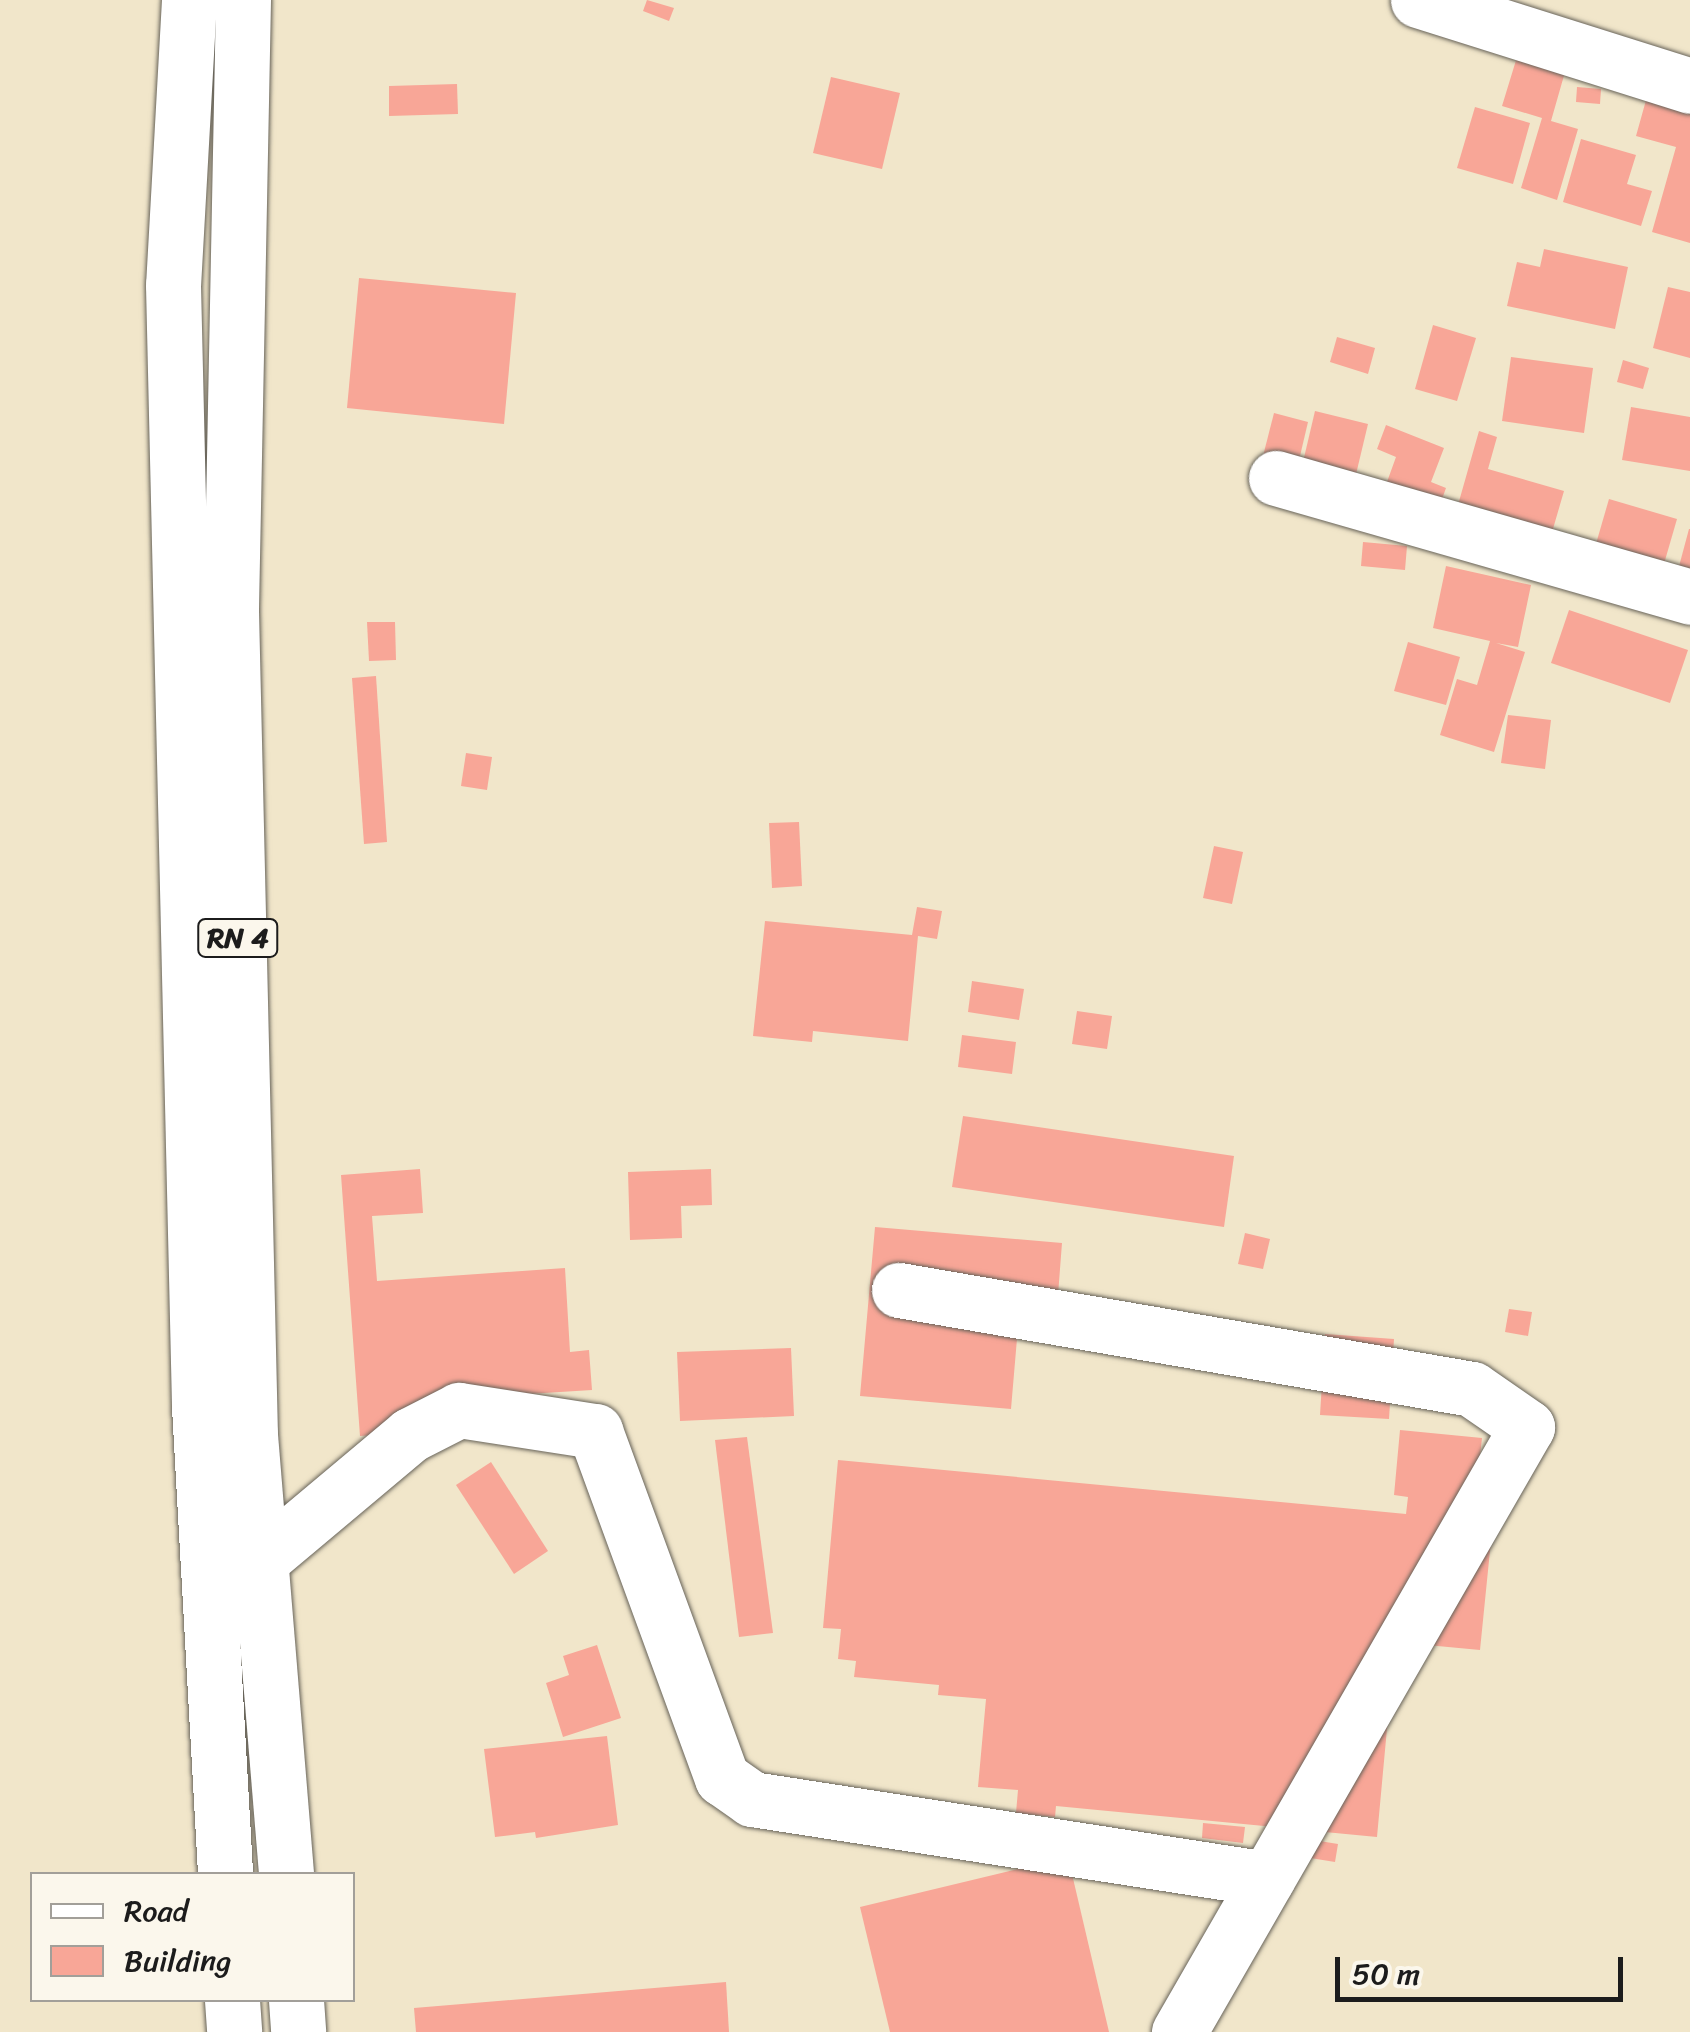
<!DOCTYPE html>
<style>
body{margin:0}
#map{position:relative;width:1690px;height:2032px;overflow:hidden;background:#f1e6ca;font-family:Sriracha,sans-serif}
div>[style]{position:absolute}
.building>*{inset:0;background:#f8a697}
.roads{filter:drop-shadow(0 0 2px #676359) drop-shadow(0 0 2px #676359)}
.minor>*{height:55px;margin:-27.5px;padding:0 27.5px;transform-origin:27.5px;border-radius:27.5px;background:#fff}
.highway>*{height:55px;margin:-27.5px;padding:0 27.5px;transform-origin:27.5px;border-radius:27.5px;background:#fff}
span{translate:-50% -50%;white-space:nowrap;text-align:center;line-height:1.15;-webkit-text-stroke:10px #fbf7ec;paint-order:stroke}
.shield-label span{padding:2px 8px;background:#fbf7ec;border:2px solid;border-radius:8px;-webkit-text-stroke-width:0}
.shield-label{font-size:28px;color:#1c1c1c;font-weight:700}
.legend{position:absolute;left:30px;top:1872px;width:325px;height:130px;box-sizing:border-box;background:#fbf7ec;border:2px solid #a29f99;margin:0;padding:12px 18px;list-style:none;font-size:30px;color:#1c1c1c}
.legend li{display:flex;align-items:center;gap:20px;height:50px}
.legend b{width:50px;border:2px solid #a29f99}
.scale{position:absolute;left:1335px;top:1957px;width:288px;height:45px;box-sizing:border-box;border:5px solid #1c1c1c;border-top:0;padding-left:12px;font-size:30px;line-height:35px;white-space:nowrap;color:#1c1c1c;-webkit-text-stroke:8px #fbf7ec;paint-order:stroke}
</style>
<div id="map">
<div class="building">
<i style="clip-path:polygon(647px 0,674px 8px,669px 21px,643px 11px)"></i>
<i style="clip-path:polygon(1517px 57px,1565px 72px,1551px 121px,1578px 129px,1557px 200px,1521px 188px,1542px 118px,1502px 106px)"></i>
<i style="clip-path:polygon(831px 77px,900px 93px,882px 169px,813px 153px)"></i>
<i style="clip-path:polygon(457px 84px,458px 114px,389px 116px,389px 86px)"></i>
<i style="clip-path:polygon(1577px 87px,1601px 89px,1600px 104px,1576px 102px)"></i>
<i style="clip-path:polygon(1648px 93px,1690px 104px,1690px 243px,1652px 232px,1676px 147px,1636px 136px)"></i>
<i style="clip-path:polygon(1475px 107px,1530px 123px,1513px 184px,1457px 168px)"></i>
<i style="clip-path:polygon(1581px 139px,1636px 155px,1627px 184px,1652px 191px,1641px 226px,1563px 202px)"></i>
<i style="clip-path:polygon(1544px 249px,1628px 267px,1615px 329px,1507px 306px,1517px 262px,1540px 267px)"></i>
<i style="clip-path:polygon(359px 278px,516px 293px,504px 424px,347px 408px)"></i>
<i style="clip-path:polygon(1668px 287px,1690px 292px,1690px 358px,1653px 348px)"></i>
<i style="clip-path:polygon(1433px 325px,1476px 338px,1457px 401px,1415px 389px)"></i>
<i style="clip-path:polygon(1337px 337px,1375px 348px,1368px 374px,1330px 362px)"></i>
<i style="clip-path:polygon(1511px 357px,1593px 368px,1584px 433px,1502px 421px)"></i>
<i style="clip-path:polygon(1623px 360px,1649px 368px,1643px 389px,1617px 382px)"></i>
<i style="clip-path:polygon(1631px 407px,1690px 417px,1690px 471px,1622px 460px)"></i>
<i style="clip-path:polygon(1315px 411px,1368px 424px,1352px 491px,1299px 479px)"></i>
<i style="clip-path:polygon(1274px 413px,1308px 422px,1296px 473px,1261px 464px)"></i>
<i style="clip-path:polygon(1386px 425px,1444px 448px,1431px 482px,1446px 488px,1437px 513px,1383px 493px,1396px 457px,1377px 449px)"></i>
<i style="clip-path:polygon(1479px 431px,1497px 437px,1488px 469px,1564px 491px,1548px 546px,1454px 519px)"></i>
<i style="clip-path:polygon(1609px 499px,1677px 519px,1659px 581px,1591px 561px)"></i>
<i style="clip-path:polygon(1689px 529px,1690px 529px,1690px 589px,1674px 585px)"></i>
<i style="clip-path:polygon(1363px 542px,1407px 546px,1405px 570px,1361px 566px)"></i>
<i style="clip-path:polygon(1446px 566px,1531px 585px,1518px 647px,1496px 643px,1525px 652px,1494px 752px,1440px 735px,1457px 679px,1477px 685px,1490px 641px,1433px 628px)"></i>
<i style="clip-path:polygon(1569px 610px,1688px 650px,1670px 703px,1551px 663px)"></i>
<i style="clip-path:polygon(367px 622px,395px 622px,396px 660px,369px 661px)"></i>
<i style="clip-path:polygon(1408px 642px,1460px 657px,1446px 705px,1394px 691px)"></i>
<i style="clip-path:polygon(376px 676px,387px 842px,364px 844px,352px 678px)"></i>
<i style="clip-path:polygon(1508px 715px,1551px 720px,1545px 769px,1501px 763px)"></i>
<i style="clip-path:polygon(466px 753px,492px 757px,487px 790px,461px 786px)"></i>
<i style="clip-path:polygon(799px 822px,802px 886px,772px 888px,769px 823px)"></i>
<i style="clip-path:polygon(1214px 846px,1243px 852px,1232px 904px,1203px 898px)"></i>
<i style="clip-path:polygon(917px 907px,942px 911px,937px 939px,918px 936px,908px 1041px,813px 1031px,812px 1042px,753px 1036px,765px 921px,912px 935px)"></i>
<i style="clip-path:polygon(972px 981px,1024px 989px,1019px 1020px,968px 1012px)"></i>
<i style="clip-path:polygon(1077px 1011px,1112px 1016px,1107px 1049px,1072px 1044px)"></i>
<i style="clip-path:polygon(962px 1035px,1016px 1042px,1012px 1074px,958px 1067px)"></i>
<i style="clip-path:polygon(963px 1116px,1234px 1156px,1224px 1227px,952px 1187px)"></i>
<i style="clip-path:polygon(420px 1169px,423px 1213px,372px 1216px,377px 1281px,565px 1268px,570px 1352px,589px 1350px,592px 1390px,497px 1396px,388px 1434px,360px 1436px,341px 1175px)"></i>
<i style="clip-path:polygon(711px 1169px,712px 1205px,681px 1206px,682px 1238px,630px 1240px,628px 1172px)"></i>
<i style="clip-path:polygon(875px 1227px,1062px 1243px,1058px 1295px,1021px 1292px,1011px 1409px,860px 1396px)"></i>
<i style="clip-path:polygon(1245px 1233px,1270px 1239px,1263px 1269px,1238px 1264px)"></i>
<i style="clip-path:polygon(1509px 1309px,1532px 1312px,1528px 1336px,1505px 1332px)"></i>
<i style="clip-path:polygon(1325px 1334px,1394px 1339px,1389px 1419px,1320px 1415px)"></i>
<i style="clip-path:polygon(791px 1348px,794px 1416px,680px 1421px,677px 1352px)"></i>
<i style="clip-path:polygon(1400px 1430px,1482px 1438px,1474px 1510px,1494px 1511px,1480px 1650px,1395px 1642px,1377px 1837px,1056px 1806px,1055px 1817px,1016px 1813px,1018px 1790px,978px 1787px,986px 1699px,938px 1695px,939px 1685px,854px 1677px,856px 1661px,838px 1659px,841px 1629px,823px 1628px,838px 1460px,1406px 1514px,1408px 1497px,1394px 1495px)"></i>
<i style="clip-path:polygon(747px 1437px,773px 1633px,739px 1637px,715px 1440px)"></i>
<i style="clip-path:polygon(491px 1462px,548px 1551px,514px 1574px,456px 1485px)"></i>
<i style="clip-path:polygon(597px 1645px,621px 1718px,563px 1737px,546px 1683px,569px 1675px,563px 1656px)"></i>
<i style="clip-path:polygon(607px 1736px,618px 1825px,536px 1838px,535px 1832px,495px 1837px,484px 1749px)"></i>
<i style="clip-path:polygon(1203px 1823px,1245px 1827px,1243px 1843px,1202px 1838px)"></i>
<i style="clip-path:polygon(1295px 1837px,1338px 1844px,1335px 1862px,1292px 1855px)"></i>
<i style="clip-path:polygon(1068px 1857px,1109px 2032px,890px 2032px,860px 1907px)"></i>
<i style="clip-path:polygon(726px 1982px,729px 2032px,416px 2032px,414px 2008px)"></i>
</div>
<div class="roads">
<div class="minor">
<i style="left:1418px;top:0;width:285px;rotate:17.5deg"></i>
<i style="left:1276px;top:478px;width:431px;rotate:16deg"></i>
<i style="left:899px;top:1290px;width:581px;rotate:9.8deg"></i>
<i style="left:1472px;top:1389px;width:67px;rotate:34.6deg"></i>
<i style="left:1527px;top:1427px;width:698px;rotate:119.91deg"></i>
<i style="left:260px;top:1561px;width:196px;rotate:-40deg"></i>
<i style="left:410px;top:1435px;width:55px;rotate:-27deg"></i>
<i style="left:459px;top:1410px;width:138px;rotate:8.8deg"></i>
<i style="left:595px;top:1431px;width:370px;rotate:69.9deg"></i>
<i style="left:722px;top:1778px;width:37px;rotate:35deg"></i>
<i style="left:752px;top:1799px;width:521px;rotate:8.83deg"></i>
</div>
<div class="highway">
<i style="left:189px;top:0;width:285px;rotate:93.2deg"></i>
<i style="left:173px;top:285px;width:1122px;rotate:88.67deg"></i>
<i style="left:199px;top:1407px;width:468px;rotate:86.8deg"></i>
<i style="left:243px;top:0;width:611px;rotate:91.13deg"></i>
<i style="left:231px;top:611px;width:824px;rotate:88.68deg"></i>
<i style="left:250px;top:1435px;width:440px;rotate:85.3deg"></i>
<i style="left:232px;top:2000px;width:32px;rotate:86deg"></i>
<i style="left:296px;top:2000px;width:32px;rotate:86deg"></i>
</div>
</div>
<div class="shield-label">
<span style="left:238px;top:938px">RN 4</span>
</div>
<ul class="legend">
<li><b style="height:12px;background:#fff"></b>Road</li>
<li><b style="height:28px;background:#f8a697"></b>Building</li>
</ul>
<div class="scale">50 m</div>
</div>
